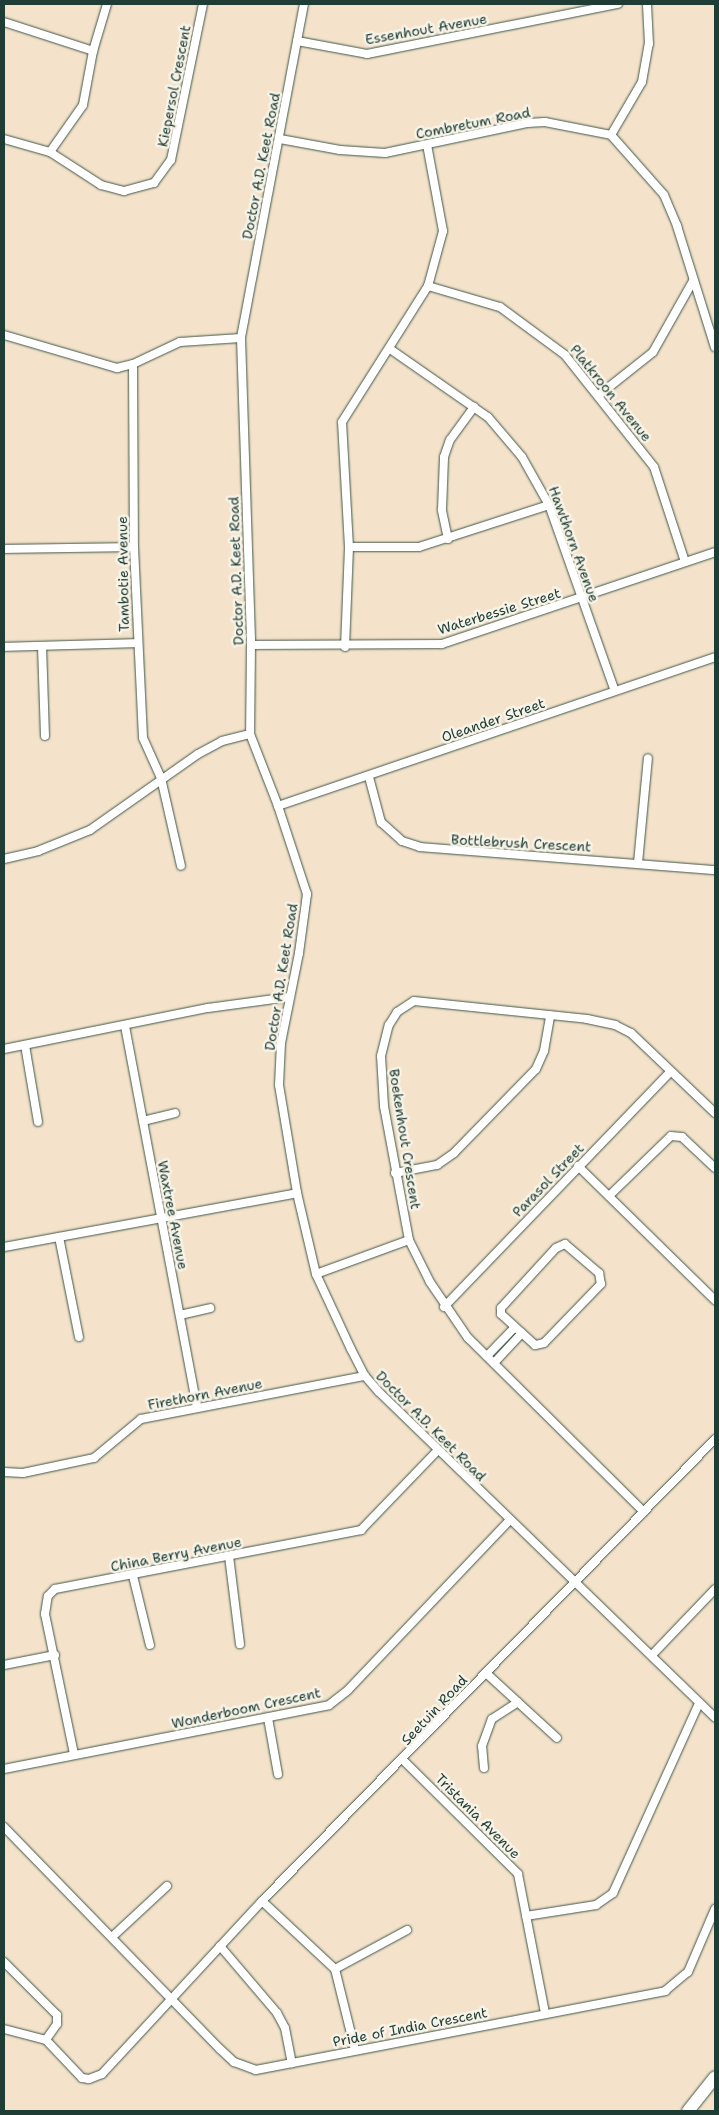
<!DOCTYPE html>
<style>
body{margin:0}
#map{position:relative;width:719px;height:2115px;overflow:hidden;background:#f4e3ca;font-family:"Shantell Sans",sans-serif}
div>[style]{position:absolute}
.roads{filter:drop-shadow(0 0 1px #3f564a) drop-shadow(0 0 1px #3f564a)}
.minor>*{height:8px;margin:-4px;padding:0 4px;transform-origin:4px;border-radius:4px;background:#fff}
.primary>*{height:12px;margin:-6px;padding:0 6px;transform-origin:6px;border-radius:6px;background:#fff}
span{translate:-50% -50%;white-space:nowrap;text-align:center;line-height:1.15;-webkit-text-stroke:5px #f7f3e8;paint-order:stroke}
.street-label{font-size:14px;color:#1f3d34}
.frame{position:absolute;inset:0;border:5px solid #1f3d34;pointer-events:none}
</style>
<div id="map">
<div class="roads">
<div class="minor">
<i style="left:304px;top:4px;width:340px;rotate:100.7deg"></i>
<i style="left:241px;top:338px;width:307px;rotate:88.1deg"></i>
<i style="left:251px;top:645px;width:89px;rotate:90.6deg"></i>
<i style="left:250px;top:734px;width:77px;rotate:68.7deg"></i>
<i style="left:278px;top:806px;width:93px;rotate:71.8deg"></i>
<i style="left:307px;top:894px;width:60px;rotate:97.7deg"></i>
<i style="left:299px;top:953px;width:92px;rotate:101.3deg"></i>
<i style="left:281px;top:1043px;width:42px;rotate:92.7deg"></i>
<i style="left:279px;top:1085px;width:109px;rotate:80.5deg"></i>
<i style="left:297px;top:1193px;width:83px;rotate:76.8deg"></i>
<i style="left:316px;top:1274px;width:83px;rotate:65deg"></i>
<i style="left:351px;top:1349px;width:30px;rotate:63deg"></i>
<i style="left:365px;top:1376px;width:21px;rotate:49deg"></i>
<i style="left:379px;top:1392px;width:468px;rotate:44.1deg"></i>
<i style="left:4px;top:22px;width:94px;rotate:18deg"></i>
<i style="left:297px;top:41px;width:71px;rotate:10.5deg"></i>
<i style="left:367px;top:54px;width:256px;rotate:-11.3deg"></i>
<i style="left:611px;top:135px;width:61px;rotate:-59.7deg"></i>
<i style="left:642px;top:82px;width:39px;rotate:-80deg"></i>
<i style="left:649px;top:44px;width:40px;rotate:-92.9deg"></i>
<i style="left:4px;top:139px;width:48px;rotate:15.8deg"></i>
<i style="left:50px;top:152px;width:61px;rotate:32.9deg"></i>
<i style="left:101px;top:185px;width:24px;rotate:15deg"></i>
<i style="left:124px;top:191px;width:31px;rotate:-15deg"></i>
<i style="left:154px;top:183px;width:29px;rotate:-54deg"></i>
<i style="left:171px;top:160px;width:159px;rotate:-78.4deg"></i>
<i style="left:280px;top:139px;width:61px;rotate:10.4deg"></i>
<i style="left:340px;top:150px;width:45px;rotate:3.8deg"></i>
<i style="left:385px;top:153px;width:145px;rotate:-11.9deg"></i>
<i style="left:527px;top:123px;width:18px;rotate:-3deg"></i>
<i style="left:545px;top:122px;width:67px;rotate:11.1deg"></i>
<i style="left:611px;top:135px;width:80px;rotate:48.5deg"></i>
<i style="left:664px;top:195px;width:34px;rotate:67deg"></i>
<i style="left:677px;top:226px;width:127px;rotate:72.6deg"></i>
<i style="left:50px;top:152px;width:57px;rotate:-54.9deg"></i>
<i style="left:83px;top:105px;width:55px;rotate:-79.5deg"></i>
<i style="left:93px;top:51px;width:49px;rotate:-73.4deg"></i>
<i style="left:428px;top:286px;width:75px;rotate:16.3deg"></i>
<i style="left:500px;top:307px;width:81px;rotate:36.4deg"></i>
<i style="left:565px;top:355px;width:143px;rotate:51.5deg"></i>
<i style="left:654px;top:467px;width:100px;rotate:71.9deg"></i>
<i style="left:4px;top:335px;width:118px;rotate:16.3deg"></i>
<i style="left:117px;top:368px;width:16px;rotate:-14deg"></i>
<i style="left:133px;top:364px;width:52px;rotate:-25.1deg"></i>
<i style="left:180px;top:342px;width:61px;rotate:-3.8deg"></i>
<i style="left:390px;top:349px;width:119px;rotate:34.8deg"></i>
<i style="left:488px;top:417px;width:52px;rotate:49.6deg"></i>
<i style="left:522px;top:457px;width:55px;rotate:60.6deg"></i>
<i style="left:549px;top:505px;width:197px;rotate:70.5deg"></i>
<i style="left:133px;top:364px;width:183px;rotate:89.7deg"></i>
<i style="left:134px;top:547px;width:191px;rotate:87.3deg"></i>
<i style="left:143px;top:738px;width:44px;rotate:65.8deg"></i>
<i style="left:161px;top:778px;width:90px;rotate:77.2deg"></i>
<i style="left:599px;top:395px;width:69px;rotate:-38.5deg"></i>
<i style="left:653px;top:352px;width:81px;rotate:-60.6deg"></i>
<i style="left:448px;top:539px;width:30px;rotate:-102deg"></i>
<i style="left:442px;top:510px;width:53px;rotate:-87.8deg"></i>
<i style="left:444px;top:457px;width:18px;rotate:-71deg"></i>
<i style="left:450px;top:440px;width:41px;rotate:-54deg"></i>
<i style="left:349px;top:547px;width:70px"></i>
<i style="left:419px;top:547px;width:137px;rotate:-17.9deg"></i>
<i style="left:4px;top:549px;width:130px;rotate:-0.9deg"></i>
<i style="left:251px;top:645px;width:191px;rotate:-0.3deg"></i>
<i style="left:442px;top:644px;width:288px;rotate:-18.6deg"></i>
<i style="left:42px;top:646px;width:90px;rotate:88.1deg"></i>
<i style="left:4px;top:647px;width:133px;rotate:-1.7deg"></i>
<i style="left:345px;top:647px;width:100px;rotate:-87.7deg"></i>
<i style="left:349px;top:547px;width:125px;rotate:-93.2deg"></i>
<i style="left:342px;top:422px;width:161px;rotate:-57.7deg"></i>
<i style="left:428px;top:286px;width:57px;rotate:-74.7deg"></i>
<i style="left:443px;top:231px;width:87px;rotate:-100.5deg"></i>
<i style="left:369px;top:777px;width:47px;rotate:75.1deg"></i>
<i style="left:381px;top:822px;width:28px;rotate:42deg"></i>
<i style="left:402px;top:841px;width:19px;rotate:18deg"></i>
<i style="left:420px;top:847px;width:296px;rotate:4.5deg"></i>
<i style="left:278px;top:806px;width:462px;rotate:-18.8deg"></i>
<i style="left:4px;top:859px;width:35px;rotate:-13deg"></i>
<i style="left:38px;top:851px;width:56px;rotate:-22deg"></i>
<i style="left:90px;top:830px;width:132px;rotate:-35.1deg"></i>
<i style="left:198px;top:754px;width:27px;rotate:-28deg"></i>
<i style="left:222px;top:741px;width:29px;rotate:-14deg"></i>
<i style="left:638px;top:863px;width:105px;rotate:-84.6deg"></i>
<i style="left:125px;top:1026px;width:388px;rotate:79.3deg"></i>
<i style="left:25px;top:1045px;width:78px;rotate:80.4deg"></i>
<i style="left:4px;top:1049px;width:208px;rotate:-11.4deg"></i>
<i style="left:208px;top:1008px;width:82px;rotate:-7.7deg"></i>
<i style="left:143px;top:1121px;width:33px;rotate:-14deg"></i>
<i style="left:578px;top:1166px;width:192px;rotate:44.4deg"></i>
<i style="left:395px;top:1173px;width:43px;rotate:-10.8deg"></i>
<i style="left:437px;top:1165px;width:21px;rotate:-35deg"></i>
<i style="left:454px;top:1153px;width:117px;rotate:-45.7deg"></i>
<i style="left:536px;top:1069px;width:20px;rotate:-66deg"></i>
<i style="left:544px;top:1051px;width:36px;rotate:-80deg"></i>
<i style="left:609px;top:1196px;width:86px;rotate:-44.1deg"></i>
<i style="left:671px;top:1136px;width:11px;rotate:5deg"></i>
<i style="left:682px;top:1137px;width:45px;rotate:43.2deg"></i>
<i style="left:59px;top:1237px;width:102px;rotate:78.7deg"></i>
<i style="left:565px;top:1244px;width:45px;rotate:40.5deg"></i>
<i style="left:599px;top:1273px;width:11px;rotate:80deg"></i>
<i style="left:601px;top:1284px;width:82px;rotate:134deg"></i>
<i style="left:544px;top:1343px;width:9px;rotate:167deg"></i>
<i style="left:535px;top:1345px;width:46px;rotate:-137.6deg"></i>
<i style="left:501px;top:1314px;width:6px;rotate:-90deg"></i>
<i style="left:501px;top:1308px;width:81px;rotate:-47.5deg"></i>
<i style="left:556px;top:1248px;width:10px;rotate:-24deg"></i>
<i style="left:4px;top:1247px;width:298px;rotate:-10.4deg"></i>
<i style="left:316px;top:1274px;width:99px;rotate:-20.1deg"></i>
<i style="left:444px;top:1307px;width:327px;rotate:-46.1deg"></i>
<i style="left:180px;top:1315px;width:31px;rotate:-13deg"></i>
<i style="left:487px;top:1356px;width:40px;rotate:-46deg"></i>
<i style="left:494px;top:1363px;width:41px;rotate:-47deg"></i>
<i style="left:4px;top:1472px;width:19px;rotate:3deg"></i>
<i style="left:23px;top:1473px;width:73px;rotate:-11.9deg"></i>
<i style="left:94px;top:1458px;width:61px;rotate:-39.7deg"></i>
<i style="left:141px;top:1419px;width:228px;rotate:-10.9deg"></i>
<i style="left:643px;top:1511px;width:246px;rotate:-135.3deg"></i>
<i style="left:468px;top:1338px;width:68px;rotate:-124.2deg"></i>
<i style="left:430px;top:1282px;width:47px;rotate:-116.6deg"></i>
<i style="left:409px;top:1240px;width:136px;rotate:-100.6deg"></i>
<i style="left:384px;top:1106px;width:50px;rotate:-93.4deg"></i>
<i style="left:381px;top:1056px;width:32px;rotate:-76deg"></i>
<i style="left:389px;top:1025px;width:15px;rotate:-58deg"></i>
<i style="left:397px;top:1012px;width:20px;rotate:-33deg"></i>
<i style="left:414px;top:1001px;width:174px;rotate:5.9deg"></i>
<i style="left:587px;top:1019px;width:29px;rotate:12deg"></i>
<i style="left:615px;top:1025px;width:18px;rotate:27deg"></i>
<i style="left:631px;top:1033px;width:116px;rotate:43.6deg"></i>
<i style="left:229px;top:1556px;width:89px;rotate:82.9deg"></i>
<i style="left:133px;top:1576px;width:71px;rotate:76.2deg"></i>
<i style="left:652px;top:1655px;width:91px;rotate:-46.3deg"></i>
<i style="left:4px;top:1665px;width:52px;rotate:-11.1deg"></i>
<i style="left:486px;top:1673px;width:96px;rotate:42.5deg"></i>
<i style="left:268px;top:1718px;width:57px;rotate:79.9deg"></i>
<i style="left:74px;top:1754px;width:143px;rotate:-101.7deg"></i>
<i style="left:45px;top:1614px;width:18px;rotate:-81deg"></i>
<i style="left:48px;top:1596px;width:10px;rotate:-45deg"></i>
<i style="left:55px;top:1589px;width:312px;rotate:-10.9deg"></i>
<i style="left:361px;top:1530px;width:110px;rotate:-46.1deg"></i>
<i style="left:403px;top:1760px;width:162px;rotate:44.7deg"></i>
<i style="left:518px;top:1874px;width:142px;rotate:79deg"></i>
<i style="left:484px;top:1768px;width:22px;rotate:-95deg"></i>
<i style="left:482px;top:1746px;width:29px;rotate:-70deg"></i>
<i style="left:492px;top:1719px;width:31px;rotate:-33deg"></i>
<i style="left:4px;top:1769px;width:331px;rotate:-11.1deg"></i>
<i style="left:329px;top:1705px;width:24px;rotate:-38deg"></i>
<i style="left:348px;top:1690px;width:233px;rotate:-46.4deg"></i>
<i style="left:4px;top:1827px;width:310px;rotate:45.8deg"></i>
<i style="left:220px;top:2049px;width:19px;rotate:43deg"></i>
<i style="left:234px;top:2062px;width:23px;rotate:20deg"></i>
<i style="left:256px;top:2070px;width:417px;rotate:-10.9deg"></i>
<i style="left:665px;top:1991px;width:30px;rotate:-40deg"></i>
<i style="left:688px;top:1972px;width:69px;rotate:-66.8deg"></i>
<i style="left:262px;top:1901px;width:100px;rotate:43deg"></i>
<i style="left:335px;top:1969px;width:83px;rotate:76.1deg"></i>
<i style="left:526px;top:1916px;width:71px;rotate:-8.9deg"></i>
<i style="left:596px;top:1905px;width:21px;rotate:-35deg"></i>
<i style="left:613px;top:1893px;width:209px;rotate:-65.6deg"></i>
<i style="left:112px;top:1937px;width:75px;rotate:-42.8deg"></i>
<i style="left:220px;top:1946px;width:88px;rotate:49.6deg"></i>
<i style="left:277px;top:2013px;width:17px;rotate:62deg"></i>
<i style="left:285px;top:2028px;width:36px;rotate:79deg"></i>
<i style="left:4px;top:1962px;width:75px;rotate:45deg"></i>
<i style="left:57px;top:2015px;width:9px;rotate:90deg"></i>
<i style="left:57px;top:2024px;width:19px;rotate:125deg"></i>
<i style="left:335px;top:1969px;width:82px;rotate:-28.4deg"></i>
<i style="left:4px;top:2029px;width:43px;rotate:14.7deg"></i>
<i style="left:46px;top:2040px;width:52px;rotate:46.5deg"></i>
<i style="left:82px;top:2078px;width:7px;rotate:8deg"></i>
<i style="left:89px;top:2079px;width:14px;rotate:-21deg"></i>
<i style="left:102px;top:2074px;width:236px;rotate:-47.2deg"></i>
<i style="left:262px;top:1901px;width:647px;rotate:-45.56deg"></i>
</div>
<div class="primary">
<i style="left:688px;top:2111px;width:43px;rotate:-51.5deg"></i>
</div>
</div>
<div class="street-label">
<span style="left:426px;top:29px;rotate:-10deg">Essenhout Avenue</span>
<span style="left:174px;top:86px;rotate:-79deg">Kiepersol Crescent</span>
<span style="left:473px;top:123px;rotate:-11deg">Combretum Road</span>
<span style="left:261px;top:166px;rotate:-79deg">Doctor A.D. Keet Road</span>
<span style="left:611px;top:393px;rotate:51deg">Platkroon Avenue</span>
<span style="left:574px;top:544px;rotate:70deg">Hawthorn Avenue</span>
<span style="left:236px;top:571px;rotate:-92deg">Doctor A.D. Keet Road</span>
<span style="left:123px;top:574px;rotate:-91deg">Tambotie Avenue</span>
<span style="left:499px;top:611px;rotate:-17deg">Waterbessie Street</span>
<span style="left:493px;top:720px;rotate:-19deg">Oleander Street</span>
<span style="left:521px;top:843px;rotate:3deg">Bottlebrush Crescent</span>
<span style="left:281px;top:977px;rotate:-81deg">Doctor A.D. Keet Road</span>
<span style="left:405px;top:1139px;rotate:81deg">Boekenhout Crescent</span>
<span style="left:548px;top:1180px;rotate:-46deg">Parasol Street</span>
<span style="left:173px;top:1215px;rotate:79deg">Waxtree Avenue</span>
<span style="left:205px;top:1394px;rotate:-11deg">Firethorn Avenue</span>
<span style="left:431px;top:1426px;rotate:45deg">Doctor A.D. Keet Road</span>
<span style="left:176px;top:1554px;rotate:-11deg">China Berry Avenue</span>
<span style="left:246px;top:1708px;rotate:-12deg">Wonderboom Crescent</span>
<span style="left:434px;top:1710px;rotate:-47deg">Seetuin Road</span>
<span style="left:478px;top:1816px;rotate:45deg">Tristania Avenue</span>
<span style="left:410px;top:2027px;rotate:-11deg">Pride of India Crescent</span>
</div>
<div class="frame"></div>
</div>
